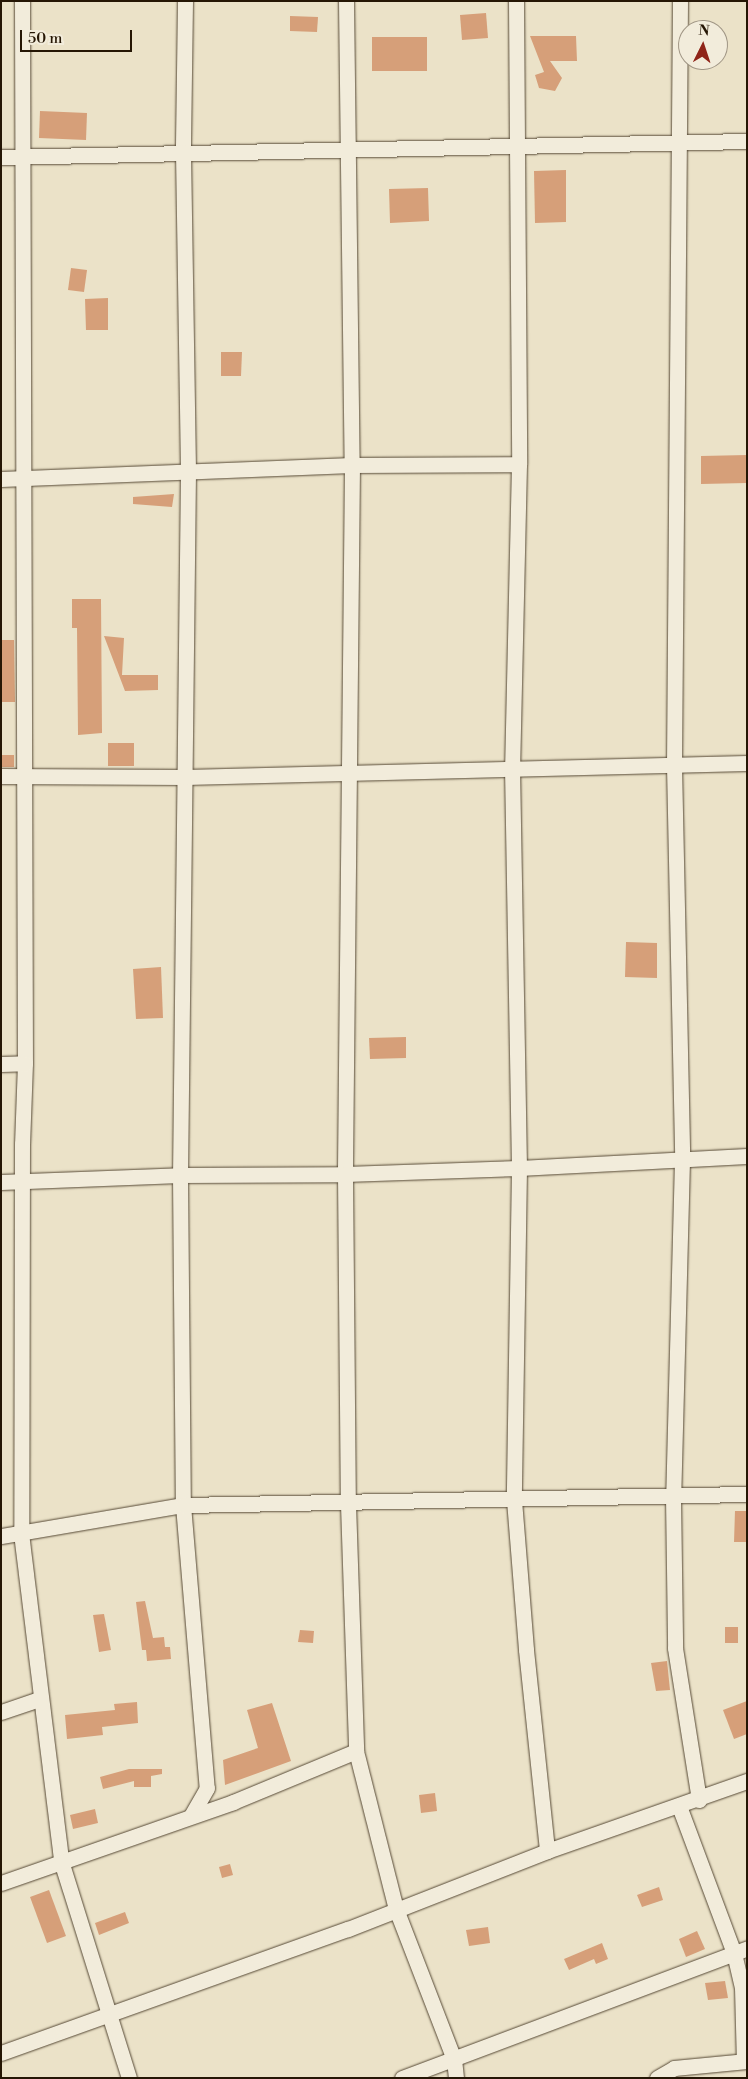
<!DOCTYPE html>
<style>
body{margin:0}
#map{position:relative;width:748px;height:2079px;overflow:hidden;background:#ebe2c8;font-family:"Libre Bodoni",serif}
div>[style]{position:absolute}
.building>*{inset:0;background:#d69f79}
.roads{filter:drop-shadow(0 0 1px #564935) drop-shadow(0 0 1px #564935)}
.minor>*{height:15px;margin:-7.5px;padding:0 7.5px;transform-origin:7.5px;border-radius:7.5px;background:#f2ecdb}
span{translate:-50% -50%;white-space:nowrap;text-align:center;line-height:1.15;-webkit-text-stroke:5px #f2ecdb;paint-order:stroke}
.frame{position:absolute;inset:0;border:2px solid #251604;pointer-events:none}
.north{position:absolute;left:678px;top:20px;width:50px;height:50px;box-sizing:border-box;background:#f2ecdb;border:1px solid #a09685;border-radius:50%;rotate:4deg;font-size:14px;font-weight:700;line-height:20px;text-align:center;color:#251604}
.north::after{content:'';display:block;margin:auto;width:18px;height:22px;background:#8f2418;clip-path:polygon(50% 0,100% 100%,50% 72%,0 100%)}
.scale{position:absolute;left:20px;top:30px;width:112px;height:22px;box-sizing:border-box;border:2px solid #251604;border-top:0;padding-left:6px;font-size:15px;line-height:18px;white-space:nowrap;color:#251604;-webkit-text-stroke:4px #f2ecdb;paint-order:stroke}
</style>
<div id="map">
<div class="building">
<i style="clip-path:polygon(486px 13px,488px 38px,462px 40px,460px 15px)"></i>
<i style="clip-path:polygon(290px 16px,318px 17px,317px 32px,290px 31px)"></i>
<i style="clip-path:polygon(530px 36px,576px 36px,577px 61px,550px 61px,562px 78px,555px 91px,539px 88px,535px 75px,544px 72px)"></i>
<i style="clip-path:polygon(372px 37px,427px 37px,427px 71px,372px 71px)"></i>
<i style="clip-path:polygon(40px 111px,87px 113px,86px 140px,39px 138px)"></i>
<i style="clip-path:polygon(566px 170px,566px 222px,535px 223px,534px 171px)"></i>
<i style="clip-path:polygon(428px 188px,429px 221px,390px 223px,389px 189px)"></i>
<i style="clip-path:polygon(71px 268px,87px 270px,84px 292px,68px 290px)"></i>
<i style="clip-path:polygon(108px 298px,108px 330px,86px 330px,85px 299px)"></i>
<i style="clip-path:polygon(221px 352px,242px 352px,241px 376px,221px 376px)"></i>
<i style="clip-path:polygon(747px 455px,747px 483px,701px 484px,701px 456px)"></i>
<i style="clip-path:polygon(174px 494px,172px 507px,133px 504px,133px 497px)"></i>
<i style="clip-path:polygon(72px 599px,101px 599px,102px 733px,78px 735px,77px 628px,72px 628px)"></i>
<i style="clip-path:polygon(104px 636px,124px 638px,122px 675px,158px 675px,158px 690px,125px 691px)"></i>
<i style="clip-path:polygon(1px 640px,14px 640px,15px 702px,1px 702px)"></i>
<i style="clip-path:polygon(108px 743px,134px 743px,134px 766px,108px 766px)"></i>
<i style="clip-path:polygon(1px 755px,14px 755px,14px 767px,1px 767px)"></i>
<i style="clip-path:polygon(626px 942px,657px 943px,657px 978px,625px 977px)"></i>
<i style="clip-path:polygon(161px 967px,163px 1018px,136px 1019px,133px 969px)"></i>
<i style="clip-path:polygon(406px 1037px,406px 1058px,370px 1059px,369px 1038px)"></i>
<i style="clip-path:polygon(735px 1511px,747px 1511px,747px 1542px,734px 1542px)"></i>
<i style="clip-path:polygon(145px 1601px,153px 1638px,164px 1637px,165px 1647px,170px 1647px,171px 1659px,147px 1661px,146px 1650px,142px 1650px,136px 1602px)"></i>
<i style="clip-path:polygon(104px 1614px,111px 1650px,99px 1652px,93px 1615px)"></i>
<i style="clip-path:polygon(725px 1627px,738px 1627px,738px 1643px,725px 1643px)"></i>
<i style="clip-path:polygon(300px 1630px,314px 1631px,313px 1643px,298px 1642px)"></i>
<i style="clip-path:polygon(667px 1661px,670px 1690px,656px 1691px,651px 1663px)"></i>
<i style="clip-path:polygon(747px 1701px,747px 1734px,734px 1739px,723px 1710px)"></i>
<i style="clip-path:polygon(137px 1702px,138px 1723px,102px 1727px,103px 1735px,67px 1739px,65px 1715px,115px 1710px,114px 1704px)"></i>
<i style="clip-path:polygon(272px 1703px,291px 1761px,225px 1785px,223px 1760px,258px 1748px,247px 1710px)"></i>
<i style="clip-path:polygon(129px 1769px,162px 1769px,162px 1774px,151px 1776px,151px 1787px,134px 1787px,134px 1781px,103px 1789px,100px 1777px)"></i>
<i style="clip-path:polygon(435px 1793px,437px 1811px,421px 1813px,419px 1795px)"></i>
<i style="clip-path:polygon(95px 1809px,98px 1823px,73px 1829px,70px 1815px)"></i>
<i style="clip-path:polygon(230px 1864px,233px 1875px,222px 1878px,219px 1867px)"></i>
<i style="clip-path:polygon(659px 1887px,663px 1900px,642px 1907px,637px 1895px)"></i>
<i style="clip-path:polygon(49px 1890px,66px 1936px,47px 1943px,30px 1897px)"></i>
<i style="clip-path:polygon(125px 1912px,129px 1923px,99px 1935px,95px 1923px)"></i>
<i style="clip-path:polygon(488px 1927px,490px 1943px,469px 1946px,466px 1930px)"></i>
<i style="clip-path:polygon(697px 1931px,705px 1949px,686px 1957px,679px 1939px)"></i>
<i style="clip-path:polygon(602px 1943px,608px 1959px,596px 1964px,594px 1959px,569px 1970px,564px 1959px)"></i>
<i style="clip-path:polygon(725px 1981px,728px 1998px,708px 2000px,705px 1983px)"></i>
</div>
<div class="roads">
<div class="minor">
<i style="left:22px;top:1px;width:1062px;rotate:89.84deg"></i>
<i style="left:25px;top:1063px;width:81px;rotate:92.1deg"></i>
<i style="left:22px;top:1144px;width:389px;rotate:90.1deg"></i>
<i style="left:21px;top:1533px;width:330px;rotate:83deg"></i>
<i style="left:61px;top:1861px;width:227px;rotate:72.6deg"></i>
<i style="left:185px;top:1px;width:151px;rotate:90.8deg"></i>
<i style="left:183px;top:152px;width:320px;rotate:89.1deg"></i>
<i style="left:188px;top:472px;width:703px;rotate:90.65deg"></i>
<i style="left:180px;top:1175px;width:330px;rotate:89.5deg"></i>
<i style="left:183px;top:1505px;width:284px;rotate:85.2deg"></i>
<i style="left:207px;top:1788px;width:32px;rotate:120deg"></i>
<i style="left:346px;top:1px;width:464px;rotate:89.3deg"></i>
<i style="left:352px;top:465px;width:709px;rotate:90.57deg"></i>
<i style="left:345px;top:1174px;width:330px;rotate:89.5deg"></i>
<i style="left:348px;top:1504px;width:247px;rotate:88.1deg"></i>
<i style="left:356px;top:1751px;width:163px;rotate:75.8deg"></i>
<i style="left:396px;top:1909px;width:161px;rotate:68.9deg"></i>
<i style="left:454px;top:2059px;width:19px;rotate:84deg"></i>
<i style="left:516px;top:1px;width:463px;rotate:89.6deg"></i>
<i style="left:519px;top:464px;width:303px;rotate:91.3deg"></i>
<i style="left:512px;top:767px;width:401px;rotate:89deg"></i>
<i style="left:519px;top:1168px;width:332px;rotate:90.9deg"></i>
<i style="left:514px;top:1500px;width:150px;rotate:85.4deg"></i>
<i style="left:526px;top:1650px;width:202px;rotate:84deg"></i>
<i style="left:680px;top:1px;width:764px;rotate:90.45deg"></i>
<i style="left:674px;top:765px;width:395px;rotate:88.8deg"></i>
<i style="left:682px;top:1160px;width:336px;rotate:91.5deg"></i>
<i style="left:673px;top:1496px;width:152px;rotate:89.2deg"></i>
<i style="left:675px;top:1648px;width:154px;rotate:81deg"></i>
<i style="left:1px;top:157px;width:746px;rotate:-1.23deg"></i>
<i style="left:1px;top:479px;width:351px;rotate:-2.3deg"></i>
<i style="left:352px;top:465px;width:167px;rotate:-0.3deg"></i>
<i style="left:1px;top:776px;width:184px;rotate:0.3deg"></i>
<i style="left:185px;top:777px;width:562px;rotate:-1.43deg"></i>
<i style="left:1px;top:1064px;width:24px;rotate:-2deg"></i>
<i style="left:1px;top:1182px;width:179px;rotate:-2.2deg"></i>
<i style="left:180px;top:1175px;width:165px;rotate:-0.3deg"></i>
<i style="left:345px;top:1174px;width:174px;rotate:-2deg"></i>
<i style="left:519px;top:1168px;width:228px;rotate:-3deg"></i>
<i style="left:1px;top:1536px;width:185px;rotate:-9.7deg"></i>
<i style="left:183px;top:1505px;width:564px;rotate:-1.12deg"></i>
<i style="left:1px;top:1712px;width:40px;rotate:-18.9deg"></i>
<i style="left:679px;top:1806px;width:157px;rotate:69.5deg"></i>
<i style="left:734px;top:1953px;width:35px;rotate:77deg"></i>
<i style="left:742px;top:1987px;width:74px;rotate:88.5deg"></i>
<i style="left:1px;top:1883px;width:246px;rotate:-19.2deg"></i>
<i style="left:233px;top:1802px;width:133px;rotate:-22.5deg"></i>
<i style="left:1px;top:2053px;width:368px;rotate:-19.7deg"></i>
<i style="left:348px;top:1929px;width:214px;rotate:-21.4deg"></i>
<i style="left:547px;top:1851px;width:212px;rotate:-19.3deg"></i>
<i style="left:402px;top:2078px;width:369px;rotate:-20.6deg"></i>
<i style="left:657px;top:2078px;width:20px;rotate:-30deg"></i>
<i style="left:674px;top:2068px;width:73px;rotate:-5.5deg"></i>
</div>
</div>
<div class="frame"></div>
<div class="north">N</div>
<div class="scale">50 m</div>
</div>
